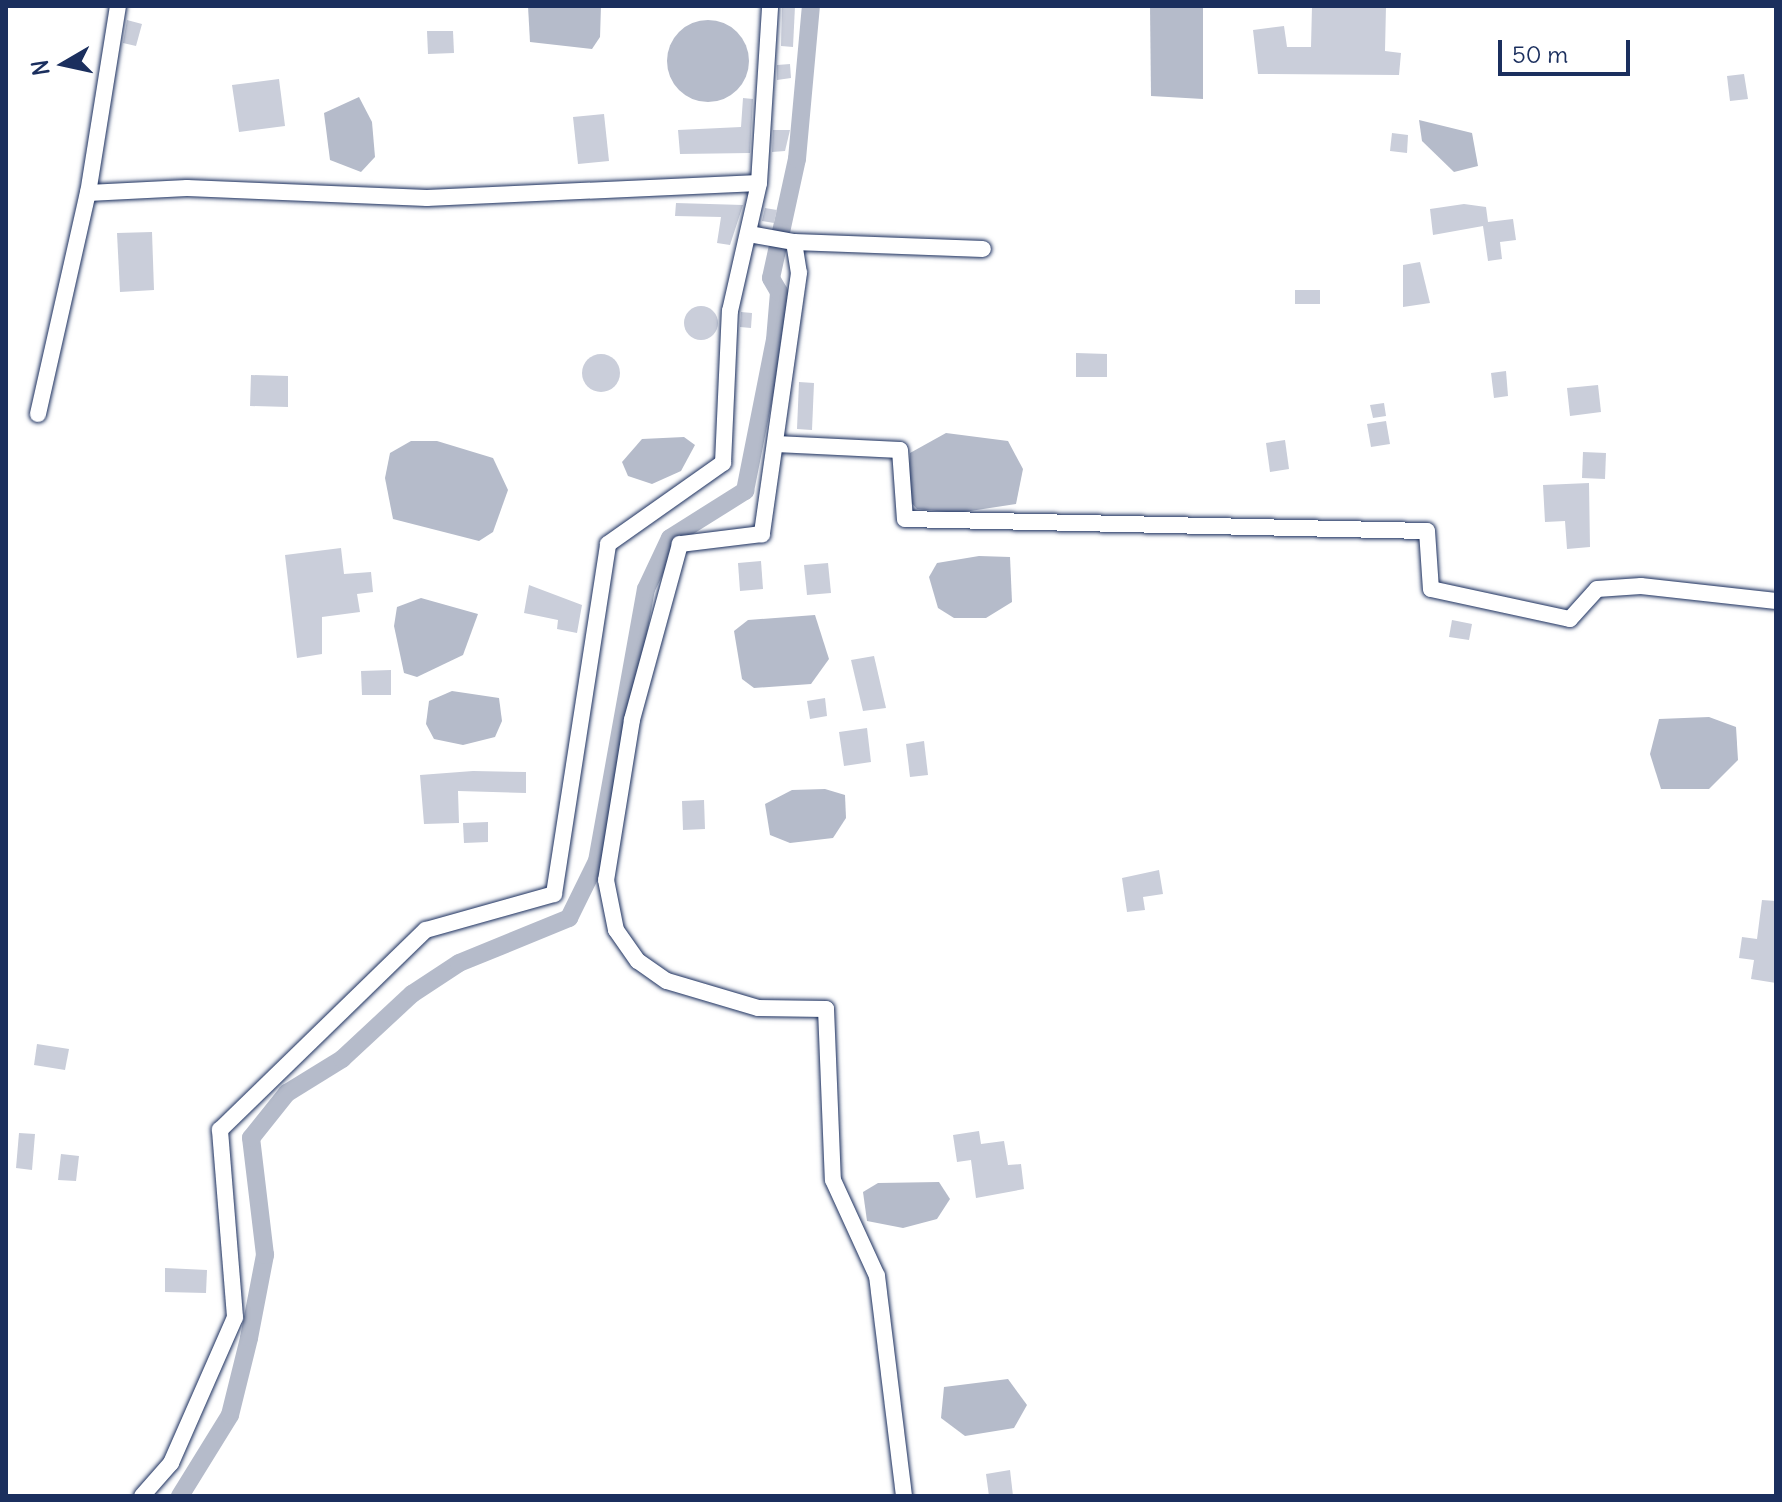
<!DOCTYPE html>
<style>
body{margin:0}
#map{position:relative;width:1782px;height:1502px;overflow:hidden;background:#fff;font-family:Delius,sans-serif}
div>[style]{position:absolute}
.water>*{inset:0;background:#b5bbca}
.round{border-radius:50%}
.canal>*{height:18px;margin:-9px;padding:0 9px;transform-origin:9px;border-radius:9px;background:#b5bbca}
.building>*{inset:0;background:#caceda}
.roads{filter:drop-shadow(0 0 2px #1b2f5e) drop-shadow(0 0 2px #1b2f5e)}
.minor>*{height:16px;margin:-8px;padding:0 8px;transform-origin:8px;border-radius:8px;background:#fff}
span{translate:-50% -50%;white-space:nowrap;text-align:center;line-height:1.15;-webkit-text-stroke:7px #fff;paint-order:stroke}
.frame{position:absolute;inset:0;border:8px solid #1b2f5e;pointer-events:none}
.north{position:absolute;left:24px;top:24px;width:80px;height:80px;-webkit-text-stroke:6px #fff;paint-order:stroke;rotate:261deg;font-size:22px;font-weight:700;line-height:32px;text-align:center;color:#1b2f5e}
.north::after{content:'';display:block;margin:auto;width:28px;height:36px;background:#1b2f5e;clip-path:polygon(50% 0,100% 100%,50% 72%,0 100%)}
.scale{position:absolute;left:1498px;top:40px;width:132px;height:36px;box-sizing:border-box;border:4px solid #1b2f5e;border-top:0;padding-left:10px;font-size:24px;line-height:28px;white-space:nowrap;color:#1b2f5e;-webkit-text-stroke:6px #fff;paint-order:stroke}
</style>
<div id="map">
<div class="water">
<i style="clip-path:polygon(528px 6px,601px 6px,600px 37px,592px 49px,530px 42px)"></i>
<i style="clip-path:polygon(1150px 6px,1203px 6px,1203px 99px,1151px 96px)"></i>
<i class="round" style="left:667px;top:20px;width:82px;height:82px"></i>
<i style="clip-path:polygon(359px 97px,372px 122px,375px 157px,361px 172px,330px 160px,324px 113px)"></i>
<i style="clip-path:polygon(1419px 120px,1472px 133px,1478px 166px,1454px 172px,1422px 141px)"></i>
<i style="clip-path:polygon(946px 433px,1008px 441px,1023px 469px,1016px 504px,957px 513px,917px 509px,908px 499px,910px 453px)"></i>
<i style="clip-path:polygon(684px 437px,695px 445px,681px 471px,652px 484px,628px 476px,622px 462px,642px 439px)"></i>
<i style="clip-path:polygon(411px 441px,437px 441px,493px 458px,508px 490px,493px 532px,479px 541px,393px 519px,385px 478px,390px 453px)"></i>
<i style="clip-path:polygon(979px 556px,1010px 557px,1012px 602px,986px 618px,954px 618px,938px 608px,929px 577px,937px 563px)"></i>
<i style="clip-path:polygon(421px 598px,478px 614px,463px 655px,417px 677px,404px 673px,394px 626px,397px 607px)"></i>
<i style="clip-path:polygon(815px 615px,829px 659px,811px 684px,754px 688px,742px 679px,734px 631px,748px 620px)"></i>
<i style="clip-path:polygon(452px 691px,499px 698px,502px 721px,495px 737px,463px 745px,434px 739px,426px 724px,429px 701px)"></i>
<i style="clip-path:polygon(1709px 717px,1736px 727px,1738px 760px,1709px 789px,1661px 789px,1650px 754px,1659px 719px)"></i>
<i style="clip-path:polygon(825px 789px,845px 795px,846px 818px,833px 838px,790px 843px,770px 835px,765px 804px,792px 790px)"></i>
<i style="clip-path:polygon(939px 1182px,950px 1199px,937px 1219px,903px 1228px,867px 1221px,863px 1192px,878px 1183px)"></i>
<i style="clip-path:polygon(1008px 1379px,1027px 1405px,1014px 1428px,965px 1436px,941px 1418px,944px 1387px)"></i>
</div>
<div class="canal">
<i style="left:180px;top:1496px;width:95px;rotate:-58.3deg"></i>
<i style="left:230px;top:1415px;width:79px;rotate:-76.1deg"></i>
<i style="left:249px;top:1338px;width:85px;rotate:-79.1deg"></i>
<i style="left:265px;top:1255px;width:118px;rotate:-96.8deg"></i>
<i style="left:251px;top:1138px;width:58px;rotate:-51.3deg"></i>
<i style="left:287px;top:1093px;width:65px;rotate:-31.7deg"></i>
<i style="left:342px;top:1059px;width:96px;rotate:-42.9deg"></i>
<i style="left:412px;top:994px;width:56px;rotate:-33.4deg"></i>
<i style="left:459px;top:963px;width:119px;rotate:-22.2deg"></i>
<i style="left:569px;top:918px;width:64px;rotate:-63.8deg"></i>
<i style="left:597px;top:861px;width:276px;rotate:-79.8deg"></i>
<i style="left:646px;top:589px;width:56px;rotate:-64.8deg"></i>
<i style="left:670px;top:538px;width:89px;rotate:-32.1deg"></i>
<i style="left:745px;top:491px;width:154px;rotate:-78.8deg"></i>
<i style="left:775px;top:340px;width:48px;rotate:-85.2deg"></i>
<i style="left:779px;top:292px;width:16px;rotate:-120deg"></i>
<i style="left:771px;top:278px;width:122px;rotate:-77.7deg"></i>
<i style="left:797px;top:159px;width:154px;rotate:-84.8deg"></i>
</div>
<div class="building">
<i style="clip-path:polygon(782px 6px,795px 6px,793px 47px,781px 46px)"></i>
<i style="clip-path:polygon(1312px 6px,1386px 6px,1385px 51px,1401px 53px,1399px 75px,1258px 74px,1253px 30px,1284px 26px,1287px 47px,1311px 47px)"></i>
<i style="clip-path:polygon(127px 20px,142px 24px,136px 46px,123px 43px)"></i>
<i style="clip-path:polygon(427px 31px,453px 31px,454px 53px,428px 54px)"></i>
<i style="clip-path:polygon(790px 64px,791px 78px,777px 80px,777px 65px)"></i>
<i style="clip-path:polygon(1744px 74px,1748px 99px,1730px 101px,1727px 76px)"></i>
<i style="clip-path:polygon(279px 79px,285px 126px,239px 132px,232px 85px)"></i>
<i style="clip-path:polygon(743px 98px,753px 99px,750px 153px,680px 154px,678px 130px,741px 127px)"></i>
<i style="clip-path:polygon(604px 114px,609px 161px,578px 164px,573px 117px)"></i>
<i style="clip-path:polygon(773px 130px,790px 130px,785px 151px,772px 152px)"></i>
<i style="clip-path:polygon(1392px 133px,1408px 135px,1407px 153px,1390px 151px)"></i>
<i style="clip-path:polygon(676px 203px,743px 205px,730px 245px,717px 243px,721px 217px,675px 216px)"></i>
<i style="clip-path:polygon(1464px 204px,1486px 207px,1488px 222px,1513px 219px,1516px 240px,1500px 242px,1502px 259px,1488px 261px,1483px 226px,1433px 235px,1430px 209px)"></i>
<i style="clip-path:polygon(765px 208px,777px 210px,774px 223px,762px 221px)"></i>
<i style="clip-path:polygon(152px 232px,154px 290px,120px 292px,117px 233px)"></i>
<i style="clip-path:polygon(1420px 262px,1430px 303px,1403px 307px,1403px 265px)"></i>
<i style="clip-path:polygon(1295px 290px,1320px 290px,1320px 304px,1295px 304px)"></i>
<i class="round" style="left:684px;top:306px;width:34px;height:34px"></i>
<i style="clip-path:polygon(741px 312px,752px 313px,751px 328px,740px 327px)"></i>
<i style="clip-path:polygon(1076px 353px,1107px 354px,1107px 377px,1076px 377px)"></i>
<i class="round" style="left:582px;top:354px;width:38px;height:38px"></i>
<i style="clip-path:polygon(1506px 371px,1508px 396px,1494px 398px,1491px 373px)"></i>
<i style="clip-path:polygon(251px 375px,288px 376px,288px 407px,250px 406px)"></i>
<i style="clip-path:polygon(799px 382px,814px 383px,812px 430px,797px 429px)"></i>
<i style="clip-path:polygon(1598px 385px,1601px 412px,1570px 416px,1567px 388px)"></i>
<i style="clip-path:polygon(1384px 403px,1386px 416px,1373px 418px,1370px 405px)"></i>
<i style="clip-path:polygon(1386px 421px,1390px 444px,1371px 447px,1367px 424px)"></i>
<i style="clip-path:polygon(1285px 440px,1289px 469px,1270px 472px,1266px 443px)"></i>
<i style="clip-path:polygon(1583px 452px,1606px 453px,1605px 479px,1582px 478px)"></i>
<i style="clip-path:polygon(1589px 483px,1590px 547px,1567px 549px,1565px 521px,1545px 522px,1543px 485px)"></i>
<i style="clip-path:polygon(341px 548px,344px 574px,371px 572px,373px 592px,357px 594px,360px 612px,322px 617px,322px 654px,297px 658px,285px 555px)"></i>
<i style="clip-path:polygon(761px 561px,763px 589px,740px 591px,738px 563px)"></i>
<i style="clip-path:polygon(828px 563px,831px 593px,807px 595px,804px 565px)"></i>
<i style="clip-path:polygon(529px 585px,582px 605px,577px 633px,557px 629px,558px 620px,524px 613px)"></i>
<i style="clip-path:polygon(1452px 620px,1472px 624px,1469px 640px,1449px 637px)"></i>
<i style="clip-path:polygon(874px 656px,886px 708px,863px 711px,851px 660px)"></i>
<i style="clip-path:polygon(391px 670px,391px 695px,362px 695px,361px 671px)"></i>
<i style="clip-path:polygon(825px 698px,827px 716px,810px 719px,807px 701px)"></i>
<i style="clip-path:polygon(867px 728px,871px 762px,844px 766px,839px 732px)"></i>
<i style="clip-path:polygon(924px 741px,928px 775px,910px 777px,906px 744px)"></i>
<i style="clip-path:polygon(473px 771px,526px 772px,526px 793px,458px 791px,459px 823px,424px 824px,420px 775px)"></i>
<i style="clip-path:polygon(704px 800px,705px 829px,683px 830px,682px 801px)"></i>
<i style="clip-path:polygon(488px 822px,488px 842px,464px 843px,463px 823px)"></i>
<i style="clip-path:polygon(1159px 870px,1163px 894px,1143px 897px,1145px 910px,1127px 912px,1122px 878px)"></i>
<i style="clip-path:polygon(1762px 900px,1776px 901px,1776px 983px,1751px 979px,1754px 960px,1739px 958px,1742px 937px,1757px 939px)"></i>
<i style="clip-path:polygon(37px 1044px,69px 1049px,65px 1070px,34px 1065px)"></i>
<i style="clip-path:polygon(979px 1131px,981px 1144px,1004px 1141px,1008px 1165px,1021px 1164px,1024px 1189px,976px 1198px,971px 1160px,957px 1162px,953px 1135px)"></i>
<i style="clip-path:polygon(19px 1133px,35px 1134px,32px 1170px,16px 1168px)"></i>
<i style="clip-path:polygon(61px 1154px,79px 1156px,76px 1181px,58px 1180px)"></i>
<i style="clip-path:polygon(165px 1268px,207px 1270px,206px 1293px,165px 1292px)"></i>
<i style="clip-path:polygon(1010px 1470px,1013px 1496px,989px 1496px,986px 1474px)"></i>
</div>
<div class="roads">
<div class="minor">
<i style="left:118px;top:6px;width:189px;rotate:99.1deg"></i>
<i style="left:88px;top:193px;width:99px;rotate:-2.9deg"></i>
<i style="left:187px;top:188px;width:240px;rotate:2.4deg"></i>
<i style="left:427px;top:198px;width:332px;rotate:-2.6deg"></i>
<i style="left:749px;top:234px;width:46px;rotate:10.1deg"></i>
<i style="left:794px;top:242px;width:189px;rotate:2.1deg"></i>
<i style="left:794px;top:242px;width:31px;rotate:81deg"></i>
<i style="left:799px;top:273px;width:264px;rotate:98.1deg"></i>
<i style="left:762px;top:534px;width:83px;rotate:173deg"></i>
<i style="left:680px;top:544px;width:182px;rotate:105.3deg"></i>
<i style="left:632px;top:720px;width:162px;rotate:99.2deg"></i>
<i style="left:606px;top:880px;width:51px;rotate:78.7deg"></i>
<i style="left:616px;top:930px;width:38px;rotate:55deg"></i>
<i style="left:638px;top:961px;width:35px;rotate:35deg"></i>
<i style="left:667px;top:981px;width:95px;rotate:16.5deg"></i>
<i style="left:758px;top:1008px;width:68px;rotate:0.8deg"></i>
<i style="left:826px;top:1009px;width:171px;rotate:87.7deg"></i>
<i style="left:833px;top:1180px;width:106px;rotate:65.4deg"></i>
<i style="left:877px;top:1276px;width:222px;rotate:83deg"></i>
<i style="left:38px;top:414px;width:227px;rotate:-77.3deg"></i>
<i style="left:776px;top:444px;width:124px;rotate:2.8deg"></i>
<i style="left:900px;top:450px;width:69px;rotate:85.9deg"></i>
<i style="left:905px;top:519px;width:522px;rotate:1.32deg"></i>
<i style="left:1427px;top:531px;width:58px;rotate:86.1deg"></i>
<i style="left:1431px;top:589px;width:142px;rotate:12.2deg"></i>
<i style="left:1570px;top:619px;width:40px;rotate:-48deg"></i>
<i style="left:1597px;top:589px;width:44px;rotate:-3.9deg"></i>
<i style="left:1641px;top:586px;width:136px;rotate:6.3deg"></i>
<i style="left:142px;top:1496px;width:44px;rotate:-48.7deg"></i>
<i style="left:171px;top:1463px;width:159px;rotate:-66.3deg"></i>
<i style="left:235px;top:1317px;width:188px;rotate:-94.6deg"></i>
<i style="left:220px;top:1130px;width:287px;rotate:-44.2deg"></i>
<i style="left:426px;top:930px;width:133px;rotate:-15.7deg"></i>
<i style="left:554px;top:894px;width:354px;rotate:-81.2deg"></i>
<i style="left:608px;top:544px;width:141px;rotate:-35.2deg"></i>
<i style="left:723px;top:463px;width:152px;rotate:-87.4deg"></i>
<i style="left:730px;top:311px;width:131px;rotate:-77.2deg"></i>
<i style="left:759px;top:183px;width:177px;rotate:-86.4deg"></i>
</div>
</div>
<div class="frame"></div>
<div class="north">N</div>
<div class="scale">50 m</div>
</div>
